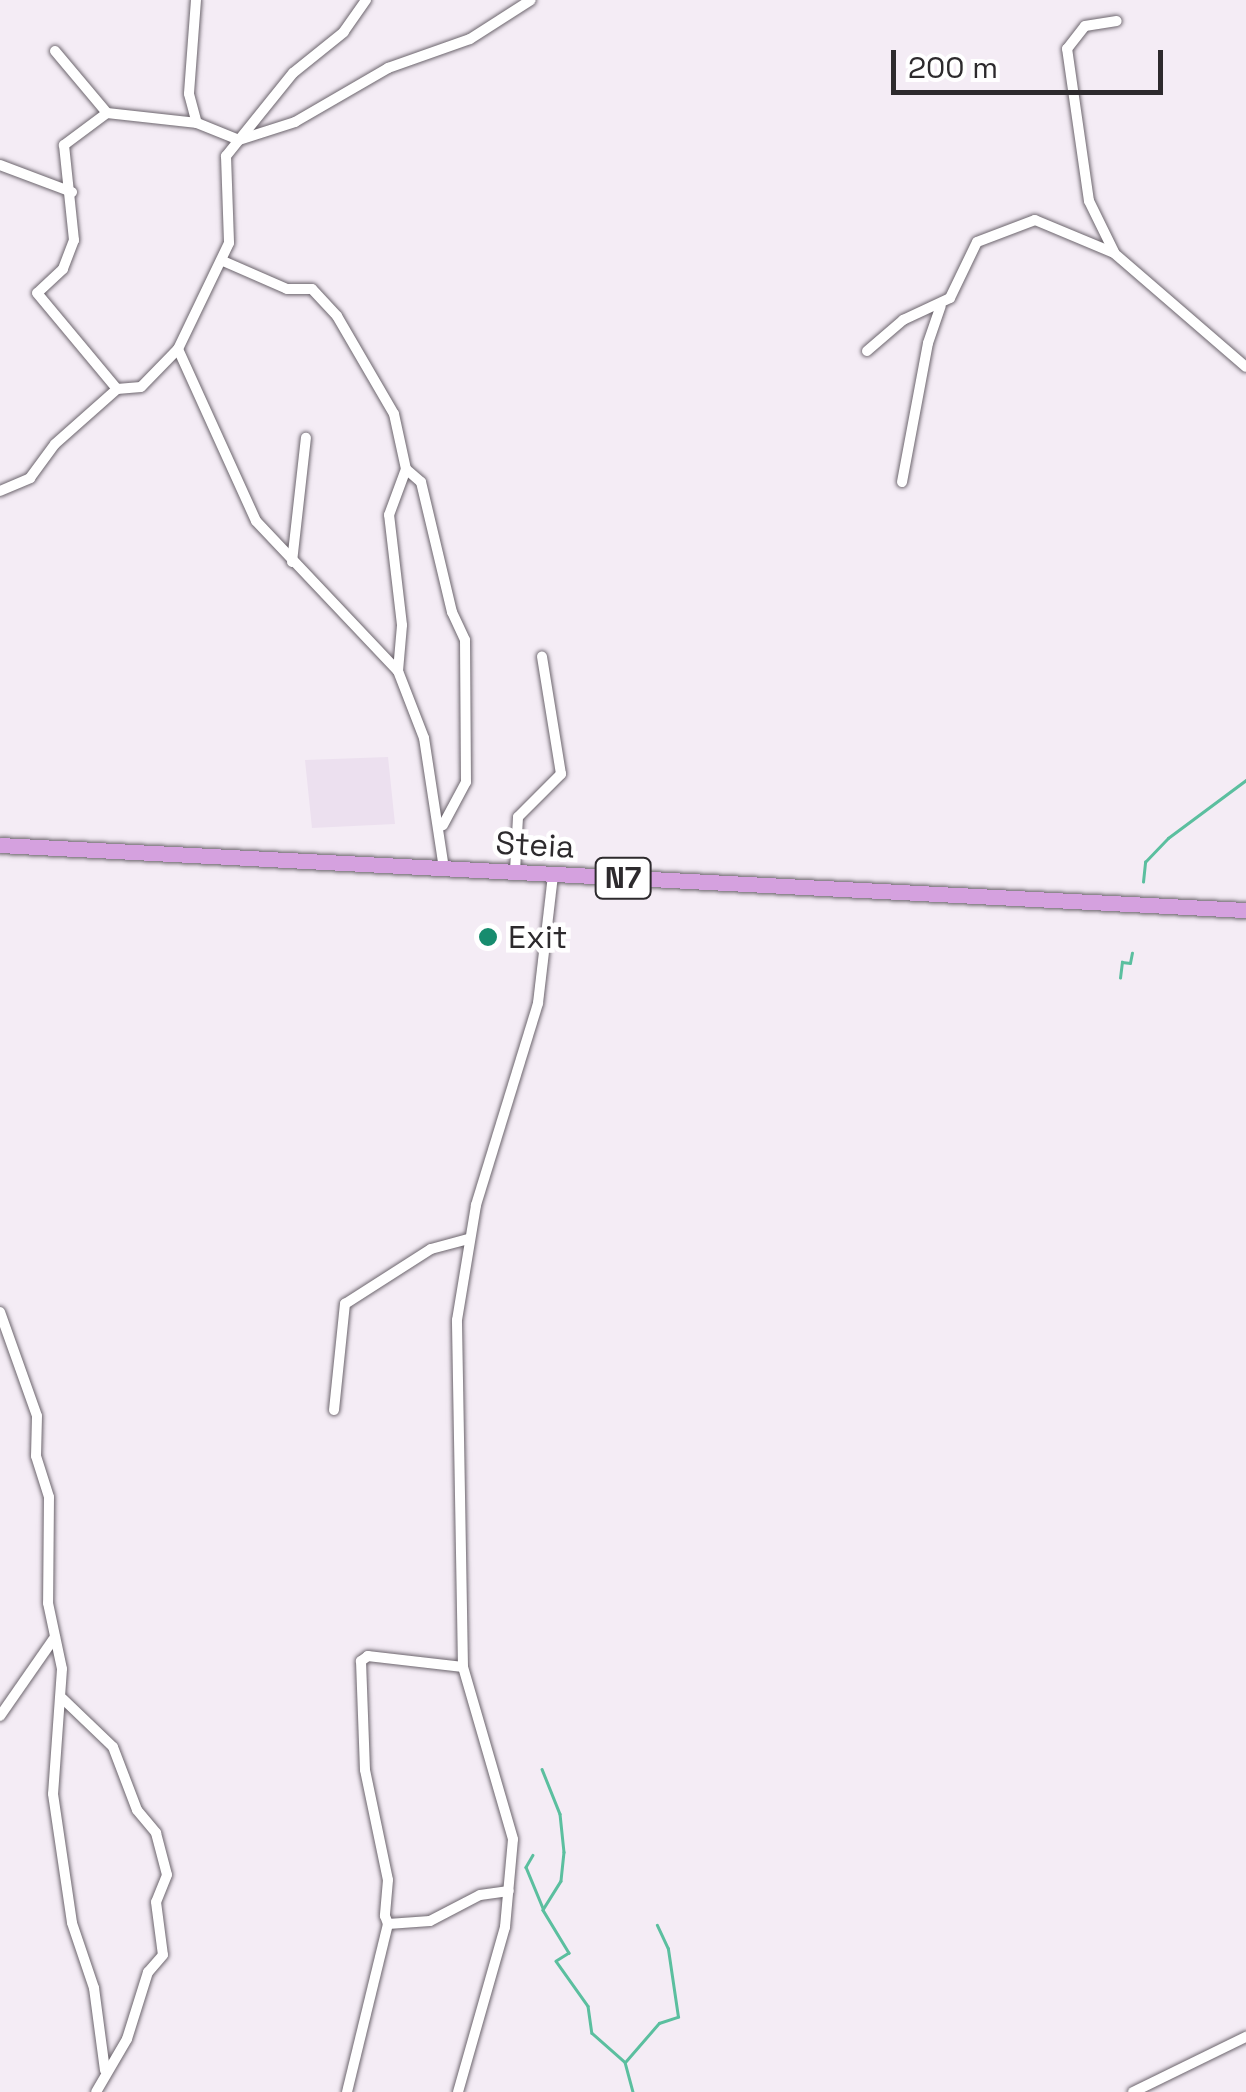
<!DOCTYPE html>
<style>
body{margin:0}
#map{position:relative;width:1246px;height:2092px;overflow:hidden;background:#f4ecf5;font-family:"Space Grotesk",sans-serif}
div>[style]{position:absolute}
.built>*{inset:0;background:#ece0ef}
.stream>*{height:2.5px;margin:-1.25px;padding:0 1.25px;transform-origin:1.25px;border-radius:1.25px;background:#5bbf9f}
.roads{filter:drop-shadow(0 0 2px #6c656d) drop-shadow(0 0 2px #6c656d)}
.street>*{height:10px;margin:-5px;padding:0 5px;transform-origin:5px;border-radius:5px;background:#fff}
.primary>*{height:15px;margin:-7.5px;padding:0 7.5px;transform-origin:7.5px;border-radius:7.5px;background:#d5a1df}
.dots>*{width:28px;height:28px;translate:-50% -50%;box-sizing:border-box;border:5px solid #fff;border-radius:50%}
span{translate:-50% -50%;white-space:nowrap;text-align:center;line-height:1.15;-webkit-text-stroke:9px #fff;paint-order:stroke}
.shield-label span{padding:2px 8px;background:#fff;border:2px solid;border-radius:8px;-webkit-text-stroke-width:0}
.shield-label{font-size:30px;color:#2d2a2d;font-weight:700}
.street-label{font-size:32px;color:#2d2a2d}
.poi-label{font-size:32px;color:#2d2a2d}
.left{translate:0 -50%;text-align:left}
.scale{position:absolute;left:891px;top:50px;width:272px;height:45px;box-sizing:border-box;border:5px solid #2d2a2d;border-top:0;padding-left:12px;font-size:30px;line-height:35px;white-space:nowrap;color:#2d2a2d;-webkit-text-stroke:8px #fff;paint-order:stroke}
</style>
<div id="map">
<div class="built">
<i style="clip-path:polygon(388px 757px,395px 824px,312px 828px,305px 760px)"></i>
</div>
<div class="stream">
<i style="left:1143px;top:882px;width:20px;rotate:-84deg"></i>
<i style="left:1145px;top:862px;width:33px;rotate:-46deg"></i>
<i style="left:1168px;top:838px;width:97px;rotate:-36.6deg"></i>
<i style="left:1120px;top:978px;width:16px;rotate:-83deg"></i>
<i style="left:1122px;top:962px;width:8px;rotate:7deg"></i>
<i style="left:1130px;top:963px;width:10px;rotate:-79deg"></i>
<i style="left:542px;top:1769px;width:48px;rotate:68.2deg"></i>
<i style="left:560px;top:1814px;width:38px;rotate:84deg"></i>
<i style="left:564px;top:1852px;width:29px;rotate:96deg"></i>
<i style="left:561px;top:1881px;width:34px;rotate:122deg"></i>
<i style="left:543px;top:1910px;width:50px;rotate:58.8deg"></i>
<i style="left:569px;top:1953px;width:15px;rotate:148deg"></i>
<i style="left:556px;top:1961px;width:55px;rotate:54.6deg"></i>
<i style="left:588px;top:2006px;width:27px;rotate:82deg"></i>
<i style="left:592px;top:2033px;width:44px;rotate:41.3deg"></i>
<i style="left:625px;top:2062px;width:31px;rotate:75deg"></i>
<i style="left:533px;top:1855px;width:14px;rotate:120deg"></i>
<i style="left:526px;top:1867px;width:44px;rotate:67.5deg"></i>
<i style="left:626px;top:2061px;width:50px;rotate:-49deg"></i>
<i style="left:659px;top:2023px;width:20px;rotate:-18deg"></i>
<i style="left:678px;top:2017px;width:69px;rotate:-98.4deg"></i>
<i style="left:668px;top:1949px;width:26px;rotate:-115deg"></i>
</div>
<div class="roads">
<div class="street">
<i style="left:196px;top:0;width:94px;rotate:94.3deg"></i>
<i style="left:189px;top:94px;width:30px;rotate:75deg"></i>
<i style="left:366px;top:0;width:39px;rotate:125deg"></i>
<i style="left:344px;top:32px;width:65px;rotate:141.2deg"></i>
<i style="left:293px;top:73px;width:107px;rotate:128.9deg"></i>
<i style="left:226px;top:156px;width:87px;rotate:88deg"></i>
<i style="left:229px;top:243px;width:118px;rotate:115.7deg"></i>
<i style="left:178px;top:349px;width:189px;rotate:65.6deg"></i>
<i style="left:256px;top:521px;width:207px;rotate:46.6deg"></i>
<i style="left:398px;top:671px;width:72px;rotate:68.8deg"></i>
<i style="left:424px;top:738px;width:132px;rotate:81.3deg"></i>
<i style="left:55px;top:51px;width:81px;rotate:50deg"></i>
<i style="left:107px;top:113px;width:91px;rotate:6.3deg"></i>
<i style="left:197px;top:123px;width:45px;rotate:22deg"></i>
<i style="left:239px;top:140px;width:59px;rotate:-17.8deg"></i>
<i style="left:295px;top:122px;width:108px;rotate:-30.1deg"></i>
<i style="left:388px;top:68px;width:87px;rotate:-19.5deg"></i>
<i style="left:470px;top:39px;width:72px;rotate:-32.6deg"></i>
<i style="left:107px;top:113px;width:54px;rotate:143.3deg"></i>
<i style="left:64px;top:145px;width:96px;rotate:84deg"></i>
<i style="left:74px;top:240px;width:31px;rotate:111deg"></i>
<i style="left:63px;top:269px;width:35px;rotate:137deg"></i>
<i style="left:37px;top:293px;width:125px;rotate:50.2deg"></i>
<i style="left:0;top:165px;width:77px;rotate:20.6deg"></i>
<i style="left:1114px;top:252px;width:57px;rotate:-116.1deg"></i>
<i style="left:1089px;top:201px;width:154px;rotate:-98.2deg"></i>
<i style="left:1067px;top:49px;width:29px;rotate:-52deg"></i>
<i style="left:1085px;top:26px;width:32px;rotate:-9deg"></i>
<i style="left:223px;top:261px;width:70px;rotate:23.6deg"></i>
<i style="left:287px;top:289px;width:25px"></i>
<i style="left:312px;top:289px;width:37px;rotate:47deg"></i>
<i style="left:337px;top:316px;width:113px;rotate:59.8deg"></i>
<i style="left:394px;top:414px;width:56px;rotate:77.7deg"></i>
<i style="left:406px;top:469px;width:20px;rotate:41deg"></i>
<i style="left:421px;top:482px;width:134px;rotate:76.6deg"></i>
<i style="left:452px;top:612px;width:31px;rotate:65deg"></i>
<i style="left:465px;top:640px;width:142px;rotate:89.6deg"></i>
<i style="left:466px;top:782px;width:49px;rotate:118.1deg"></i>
<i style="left:867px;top:351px;width:48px;rotate:-40.7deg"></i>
<i style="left:903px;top:320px;width:52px;rotate:-25.1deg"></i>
<i style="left:950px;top:298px;width:62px;rotate:-64.3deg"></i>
<i style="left:977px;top:242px;width:62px;rotate:-20.8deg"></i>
<i style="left:1035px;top:220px;width:86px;rotate:22.7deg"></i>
<i style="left:1114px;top:253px;width:174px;rotate:40.8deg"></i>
<i style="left:902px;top:482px;width:141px;rotate:-79.4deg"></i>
<i style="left:928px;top:343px;width:39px;rotate:-71deg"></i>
<i style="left:0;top:491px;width:33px;rotate:-23deg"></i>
<i style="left:30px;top:478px;width:42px;rotate:-53.7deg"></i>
<i style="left:55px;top:444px;width:83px;rotate:-41.6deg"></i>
<i style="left:117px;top:389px;width:24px;rotate:-5deg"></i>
<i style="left:141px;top:387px;width:53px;rotate:-45.8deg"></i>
<i style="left:292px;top:562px;width:125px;rotate:-83.6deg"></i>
<i style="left:398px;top:671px;width:46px;rotate:-85deg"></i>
<i style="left:402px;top:625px;width:111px;rotate:-96.7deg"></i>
<i style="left:389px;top:515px;width:49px;rotate:-69.7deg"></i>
<i style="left:515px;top:871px;width:54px;rotate:-86.8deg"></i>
<i style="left:518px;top:817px;width:61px;rotate:-45deg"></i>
<i style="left:561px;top:774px;width:119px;rotate:-99.2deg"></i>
<i style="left:0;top:1312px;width:110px;rotate:70.4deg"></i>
<i style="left:37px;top:1416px;width:40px;rotate:91.4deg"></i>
<i style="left:36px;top:1456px;width:43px;rotate:72.4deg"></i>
<i style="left:49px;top:1497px;width:106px;rotate:90.5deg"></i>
<i style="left:48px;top:1603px;width:67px;rotate:78deg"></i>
<i style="left:62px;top:1669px;width:125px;rotate:94.1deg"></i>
<i style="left:53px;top:1794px;width:130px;rotate:81.6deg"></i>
<i style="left:72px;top:1923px;width:69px;rotate:71.3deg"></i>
<i style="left:94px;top:1988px;width:83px;rotate:82.4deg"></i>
<i style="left:334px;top:1410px;width:107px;rotate:-84.1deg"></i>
<i style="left:345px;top:1304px;width:102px;rotate:-32.6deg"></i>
<i style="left:431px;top:1249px;width:39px;rotate:-15deg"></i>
<i style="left:463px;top:1667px;width:96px;rotate:-173.4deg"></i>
<i style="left:368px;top:1656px;width:9px;rotate:144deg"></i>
<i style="left:361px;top:1661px;width:109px;rotate:87.9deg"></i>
<i style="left:365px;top:1770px;width:112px;rotate:78.2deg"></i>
<i style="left:388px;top:1880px;width:36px;rotate:95deg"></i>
<i style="left:385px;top:1916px;width:9px;rotate:69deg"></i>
<i style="left:388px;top:1924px;width:42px;rotate:-4.1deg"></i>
<i style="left:430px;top:1921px;width:56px;rotate:-27.5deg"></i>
<i style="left:480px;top:1895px;width:29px;rotate:-8deg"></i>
<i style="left:63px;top:1699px;width:69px;rotate:43.8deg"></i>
<i style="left:113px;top:1747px;width:67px;rotate:69.1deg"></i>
<i style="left:137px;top:1810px;width:30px;rotate:50deg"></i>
<i style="left:156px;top:1833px;width:43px;rotate:75.3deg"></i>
<i style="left:167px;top:1875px;width:29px;rotate:112deg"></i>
<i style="left:156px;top:1902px;width:53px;rotate:82.5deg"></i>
<i style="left:163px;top:1955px;width:23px;rotate:131deg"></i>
<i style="left:148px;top:1972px;width:70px;rotate:107.4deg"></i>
<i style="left:127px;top:2039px;width:61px;rotate:120.3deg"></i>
<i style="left:0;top:1716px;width:96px;rotate:-55.2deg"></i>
<i style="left:347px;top:2092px;width:173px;rotate:-76.3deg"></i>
<i style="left:458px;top:2092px;width:172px;rotate:-74.1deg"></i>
<i style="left:505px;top:1927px;width:88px;rotate:-84.8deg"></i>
<i style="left:513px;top:1839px;width:179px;rotate:-106.2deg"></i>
<i style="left:463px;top:1667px;width:347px;rotate:-91deg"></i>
<i style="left:457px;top:1320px;width:117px;rotate:-80.6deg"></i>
<i style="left:476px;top:1205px;width:211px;rotate:-72.9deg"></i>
<i style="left:538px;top:1003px;width:129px;rotate:-83.3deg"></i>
<i style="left:1133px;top:2092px;width:126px;rotate:-26deg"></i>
</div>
<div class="primary">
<i style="left:0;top:845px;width:1248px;rotate:2.99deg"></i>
</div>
</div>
<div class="dots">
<i style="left:488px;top:937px;background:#178c6e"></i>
</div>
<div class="shield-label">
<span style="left:623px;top:878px">N7</span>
</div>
<div class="street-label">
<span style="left:535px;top:845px;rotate:3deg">Steia</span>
</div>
<div class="poi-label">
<span class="left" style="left:508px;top:937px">Exit</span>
</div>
<div class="scale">200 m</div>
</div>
